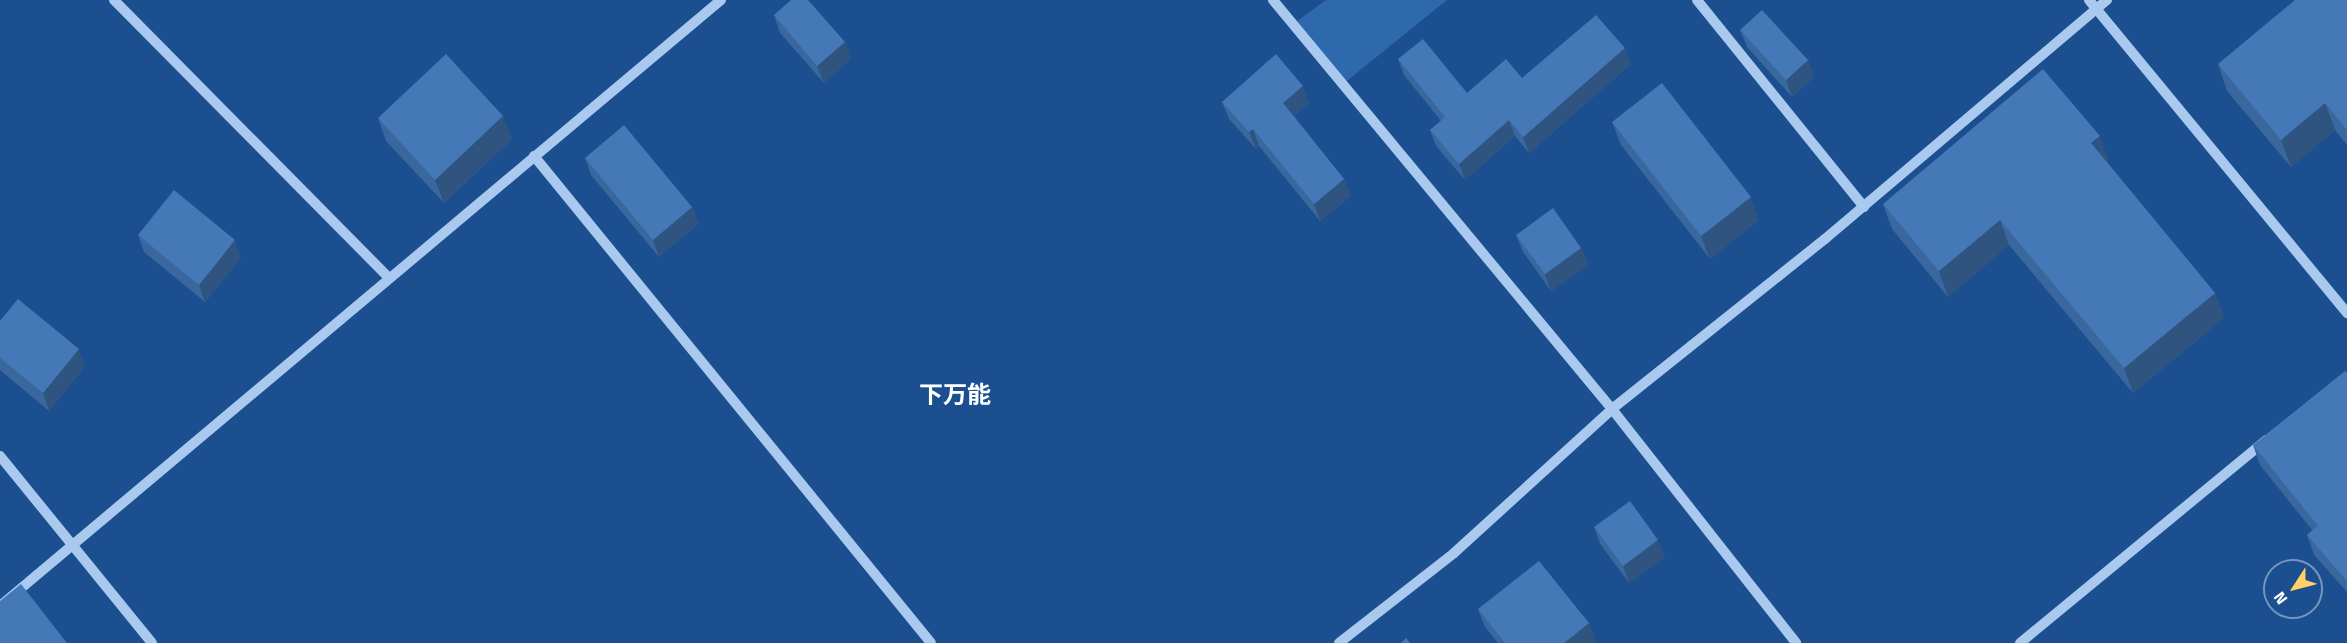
<!DOCTYPE html>
<meta charset="utf-8">
<style>
body{margin:0}
#map{position:relative;width:2347px;height:643px;overflow:hidden;background:#1b4f8f;font-family:"Titillium Web","Noto Sans JP",sans-serif}
div>[style]{position:absolute}
.green>*{inset:0;background:#2e69ad}
.minor>*{height:10px;margin:-5px;padding:0 5px;transform-origin:5px;border-radius:5px;background:#a9c9ee}
.wall>*{inset:0;background:#3a679d}
.shaded-wall>*{inset:0;background:#305480}
.building>*{inset:0;background:#4478b7}
span{translate:-50% -50%;white-space:nowrap;text-align:center;line-height:1.15;-webkit-text-stroke:4.5px #1b4f8f;paint-order:stroke}
.quarter-label{font-size:24px;color:#fff;font-weight:700}
.north{position:absolute;left:2263px;top:559px;width:60px;height:60px;box-sizing:border-box;background:#1b4f8f;border:2px solid #7695bc;border-radius:50%;rotate:234deg;font-size:16px;font-weight:700;line-height:24px;text-align:center;color:#fff}
.north::after{content:'';display:block;margin:auto;width:21px;height:27px;background:#ffd166;clip-path:polygon(50% 0,100% 100%,50% 72%,0 100%)}
</style>
<div id="map">
<div class="green">
<i style="clip-path:polygon(1326px 0,1447px 0,1343px 84px,1293px 24px)"></i>
</div>
<div class="minor">
<i style="left:114px;top:0;width:390px;rotate:45.3deg"></i>
<i style="left:1273px;top:0;width:531px;rotate:50.35deg"></i>
<i style="left:1612px;top:409px;width:298px;rotate:51.8deg"></i>
<i style="left:1697px;top:0;width:266px;rotate:51.1deg"></i>
<i style="left:2089px;top:0;width:406px;rotate:50.5deg"></i>
<i style="left:534px;top:156px;width:628px;rotate:50.81deg"></i>
<i style="left:0;top:456px;width:241px;rotate:50.9deg"></i>
<i style="left:0;top:606px;width:942px;rotate:-40.05deg"></i>
<i style="left:1339px;top:643px;width:146px;rotate:-38deg"></i>
<i style="left:1454px;top:553px;width:214px;rotate:-42.3deg"></i>
<i style="left:1612px;top:409px;width:273px;rotate:-38.6deg"></i>
<i style="left:1825px;top:239px;width:370px;rotate:-40.3deg"></i>
<i style="left:2020px;top:643px;width:319px;rotate:-39.5deg"></i>
</div>
<div class="wall">
<i style="clip-path:polygon(2347px 0,2347px 145px,2335px 130px,2291px 167px,2227px 91px,2218px 64px)"></i>
<i style="clip-path:polygon(774px 15px,851px 59px,824px 83px,780px 33px)"></i>
<i style="clip-path:polygon(1740px 30px,1808px 60px,1814px 77px,1792px 97px,1747px 47px)"></i>
<i style="clip-path:polygon(1398px 59px,1467px 93px,1522px 78px,1631px 64px,1529px 153px,1515px 136px,1465px 180px,1436px 146px,1430px 130px,1441px 121px,1404px 75px)"></i>
<i style="clip-path:polygon(1222px 102px,1309px 103px,1294px 116px,1344px 179px,1351px 196px,1320px 221px,1259px 146px,1256px 149px,1229px 119px)"></i>
<i style="clip-path:polygon(378px 118px,512px 139px,444px 203px,386px 141px)"></i>
<i style="clip-path:polygon(1612px 122px,1759px 220px,1710px 259px,1621px 145px)"></i>
<i style="clip-path:polygon(585px 158px,692px 207px,698px 224px,659px 257px,591px 175px)"></i>
<i style="clip-path:polygon(2109px 161px,2107px 162px,2215px 293px,2224px 318px,2133px 393px,2009px 245px,1948px 297px,1892px 229px,1883px 204px)"></i>
<i style="clip-path:polygon(138px 235px,241px 258px,205px 302px,144px 252px)"></i>
<i style="clip-path:polygon(1516px 235px,1581px 248px,1588px 265px,1551px 291px,1523px 252px)"></i>
<i style="clip-path:polygon(0 321px,85px 366px,49px 411px,0 370px)"></i>
<i style="clip-path:polygon(2347px 373px,2347px 592px,2314px 555px,2307px 535px,2312px 530px,2260px 465px,2253px 445px)"></i>
<i style="clip-path:polygon(1594px 527px,1665px 557px,1629px 583px,1600px 544px)"></i>
<i style="clip-path:polygon(1478px 609px,1589px 623px,1595px 640px,1592px 643px,1498px 643px,1485px 627px)"></i>
</div>
<div class="shaded-wall">
<i style="clip-path:polygon(845px 42px,851px 59px,824px 83px,817px 66px)"></i>
<i style="clip-path:polygon(1625px 48px,1631px 64px,1529px 153px,1523px 137px)"></i>
<i style="clip-path:polygon(1808px 60px,1814px 77px,1792px 97px,1786px 80px)"></i>
<i style="clip-path:polygon(1303px 86px,1309px 103px,1289px 120px,1283px 103px)"></i>
<i style="clip-path:polygon(2325px 103px,2335px 130px,2291px 167px,2281px 140px)"></i>
<i style="clip-path:polygon(503px 116px,512px 139px,444px 203px,435px 180px)"></i>
<i style="clip-path:polygon(1509px 120px,1515px 136px,1465px 180px,1459px 164px)"></i>
<i style="clip-path:polygon(1253px 129px,1259px 146px,1256px 149px,1249px 132px)"></i>
<i style="clip-path:polygon(2100px 136px,2109px 161px,2100px 168px,2091px 143px)"></i>
<i style="clip-path:polygon(1344px 179px,1351px 196px,1320px 221px,1314px 204px)"></i>
<i style="clip-path:polygon(1751px 197px,1759px 220px,1710px 259px,1701px 236px)"></i>
<i style="clip-path:polygon(692px 207px,698px 224px,659px 257px,653px 240px)"></i>
<i style="clip-path:polygon(2000px 220px,2009px 245px,1948px 297px,1939px 271px)"></i>
<i style="clip-path:polygon(235px 240px,241px 258px,205px 302px,199px 285px)"></i>
<i style="clip-path:polygon(1581px 248px,1588px 265px,1551px 291px,1545px 274px)"></i>
<i style="clip-path:polygon(2215px 293px,2224px 318px,2133px 393px,2124px 368px)"></i>
<i style="clip-path:polygon(79px 349px,85px 366px,49px 411px,43px 393px)"></i>
<i style="clip-path:polygon(1658px 540px,1665px 557px,1629px 583px,1623px 566px)"></i>
<i style="clip-path:polygon(1589px 623px,1595px 640px,1592px 643px,1564px 643px)"></i>
</div>
<div class="building">
<i style="clip-path:polygon(791px 0,808px 0,845px 42px,817px 66px,774px 15px)"></i>
<i style="clip-path:polygon(2295px 0,2347px 0,2347px 130px,2325px 103px,2281px 140px,2218px 64px)"></i>
<i style="clip-path:polygon(1762px 10px,1808px 60px,1786px 80px,1740px 30px)"></i>
<i style="clip-path:polygon(1596px 15px,1625px 48px,1523px 137px,1509px 120px,1459px 164px,1430px 130px,1445px 117px,1398px 59px,1423px 39px,1467px 93px,1506px 59px,1522px 78px)"></i>
<i style="clip-path:polygon(446px 54px,503px 116px,435px 180px,378px 118px)"></i>
<i style="clip-path:polygon(1276px 54px,1303px 86px,1283px 103px,1344px 179px,1314px 204px,1253px 129px,1249px 132px,1222px 102px)"></i>
<i style="clip-path:polygon(2043px 69px,2100px 136px,2091px 143px,2215px 293px,2124px 368px,2000px 220px,1939px 271px,1883px 204px)"></i>
<i style="clip-path:polygon(1662px 83px,1751px 197px,1701px 236px,1612px 122px)"></i>
<i style="clip-path:polygon(624px 125px,692px 207px,653px 240px,585px 158px)"></i>
<i style="clip-path:polygon(174px 190px,235px 240px,199px 285px,138px 235px)"></i>
<i style="clip-path:polygon(1553px 208px,1581px 248px,1545px 274px,1516px 235px)"></i>
<i style="clip-path:polygon(18px 299px,79px 349px,43px 393px,0 358px,0 321px)"></i>
<i style="clip-path:polygon(2345px 371px,2347px 373px,2347px 581px,2307px 535px,2318px 526px,2253px 445px)"></i>
<i style="clip-path:polygon(1630px 501px,1658px 540px,1623px 566px,1594px 527px)"></i>
<i style="clip-path:polygon(1539px 561px,1589px 623px,1564px 643px,1505px 643px,1478px 609px)"></i>
<i style="clip-path:polygon(21px 584px,67px 643px,0 643px,0 601px)"></i>
<i style="clip-path:polygon(1406px 638px,1410px 643px,1401px 643px)"></i>
</div>
<div class="quarter-label">
<span style="left:955px;top:395px">下万能</span>
</div>
<div class="north">N</div>
</div>
